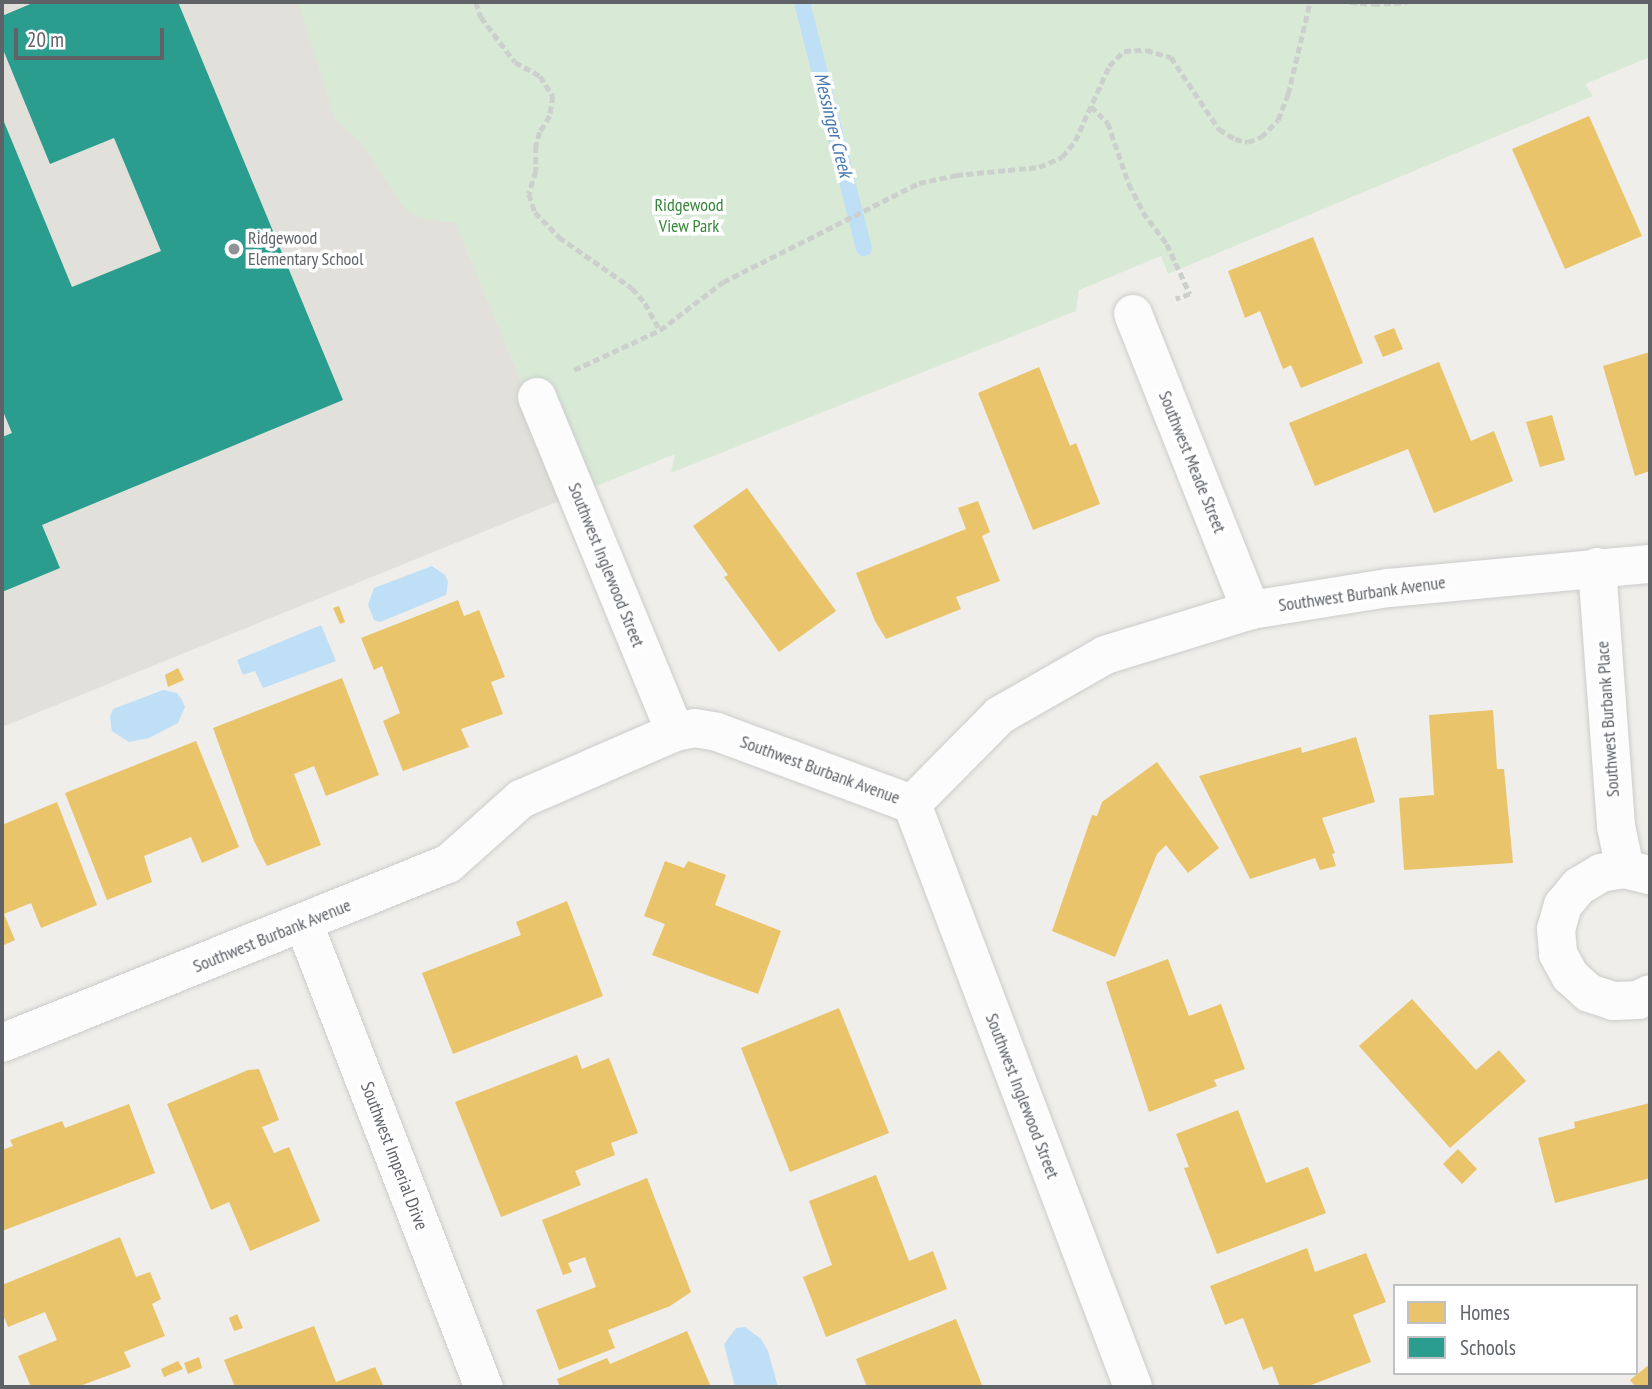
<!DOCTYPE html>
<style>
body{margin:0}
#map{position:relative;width:1652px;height:1389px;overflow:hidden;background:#efeeea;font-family:"PT Sans Narrow",sans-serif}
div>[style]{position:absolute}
.education>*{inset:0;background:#e2e0da}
.green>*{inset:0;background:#d8ead6}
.water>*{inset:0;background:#bfdff7}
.homes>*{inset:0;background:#e9c46a}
.schools>*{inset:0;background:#2a9d8f}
.stream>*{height:16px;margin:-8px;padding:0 8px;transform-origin:8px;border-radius:8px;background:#bfdff7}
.path>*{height:4.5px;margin-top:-2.25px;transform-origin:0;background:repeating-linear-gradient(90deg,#cbd0cd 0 7px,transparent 0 10.5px)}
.roads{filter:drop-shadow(0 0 2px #cbcccc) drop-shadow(0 0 2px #cbcccc)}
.street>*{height:38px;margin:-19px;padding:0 19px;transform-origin:19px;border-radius:19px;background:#fdfcfc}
.dots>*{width:19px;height:19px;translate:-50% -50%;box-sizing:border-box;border:4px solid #fff;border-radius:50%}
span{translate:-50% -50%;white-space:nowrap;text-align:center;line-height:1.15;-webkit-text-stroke:7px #fff;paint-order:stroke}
.park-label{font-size:18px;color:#38863c}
.poi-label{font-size:18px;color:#5f6368}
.left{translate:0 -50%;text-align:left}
.street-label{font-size:18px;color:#5f6368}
.water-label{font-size:19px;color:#4679b1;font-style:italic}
.frame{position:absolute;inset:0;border:4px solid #5f6368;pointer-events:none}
.legend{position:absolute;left:1393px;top:1284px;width:245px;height:91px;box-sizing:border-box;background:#fff;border:2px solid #bfc1c3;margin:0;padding:9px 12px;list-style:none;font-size:21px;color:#5f6368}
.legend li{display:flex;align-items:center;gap:14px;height:35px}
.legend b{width:35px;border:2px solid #bfc1c3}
.scale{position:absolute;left:14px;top:28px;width:150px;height:32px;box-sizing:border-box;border:4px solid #5f6368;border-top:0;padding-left:9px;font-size:21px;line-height:24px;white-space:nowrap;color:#5f6368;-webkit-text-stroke:5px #fff;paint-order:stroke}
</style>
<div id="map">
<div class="education">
<i style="clip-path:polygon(2px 2px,365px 2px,569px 497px,2px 727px)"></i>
</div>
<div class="green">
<i style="clip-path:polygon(298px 2px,1650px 2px,1650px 57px,1585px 84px,1593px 96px,1168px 274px,1161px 256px,1079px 290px,1076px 311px,671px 473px,675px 454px,569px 497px,456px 223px,421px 218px,405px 209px,363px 145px,335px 118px)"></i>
</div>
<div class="water">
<i style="clip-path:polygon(432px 566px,445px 575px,448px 582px,446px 595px,380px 622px,374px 620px,368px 605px,374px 588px)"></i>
<i style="clip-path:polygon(321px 625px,336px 661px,263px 688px,255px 671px,243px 675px,237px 660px)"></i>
<i style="clip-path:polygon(163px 690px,177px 693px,182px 700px,185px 707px,178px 723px,149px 738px,129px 742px,112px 731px,110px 717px,113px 709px)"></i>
<i style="clip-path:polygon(745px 1327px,761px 1339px,768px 1351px,778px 1387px,735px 1387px,724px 1344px,736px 1328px)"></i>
</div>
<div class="homes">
<i style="clip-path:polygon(1589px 116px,1642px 236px,1565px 269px,1512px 149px)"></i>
<i style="clip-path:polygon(1313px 237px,1363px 363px,1301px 388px,1291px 365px,1283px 369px,1260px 311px,1245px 318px,1228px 271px)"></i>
<i style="clip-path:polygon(1394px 328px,1403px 349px,1383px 357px,1374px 336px)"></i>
<i style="clip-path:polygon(1650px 352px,1650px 471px,1635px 476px,1603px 366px)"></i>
<i style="clip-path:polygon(1439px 362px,1471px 441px,1494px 431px,1513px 481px,1434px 513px,1408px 449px,1315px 486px,1289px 423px)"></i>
<i style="clip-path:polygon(1039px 367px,1070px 446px,1076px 443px,1100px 504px,1033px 530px,978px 393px)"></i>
<i style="clip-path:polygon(1552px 415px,1565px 460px,1540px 467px,1526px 422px)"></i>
<i style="clip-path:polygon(747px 488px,836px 611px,779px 652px,724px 577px,728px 575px,693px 526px)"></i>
<i style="clip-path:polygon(978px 501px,990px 532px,982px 536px,1000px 581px,956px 597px,961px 609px,886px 639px,875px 621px,856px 573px,966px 529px,958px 508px)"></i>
<i style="clip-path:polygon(458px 600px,464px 616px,479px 610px,505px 677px,491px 682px,503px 714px,461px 729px,469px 747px,403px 771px,383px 721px,400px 713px,382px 666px,374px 670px,361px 638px)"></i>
<i style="clip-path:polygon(339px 606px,345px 622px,340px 624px,333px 608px)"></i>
<i style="clip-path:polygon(178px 668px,184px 680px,168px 687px,165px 675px)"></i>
<i style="clip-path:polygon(342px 678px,379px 775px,326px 796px,314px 766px,294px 774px,321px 845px,267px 866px,254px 841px,213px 728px)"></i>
<i style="clip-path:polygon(1493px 710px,1497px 769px,1504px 769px,1513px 863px,1404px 870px,1399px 798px,1434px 795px,1429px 715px)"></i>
<i style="clip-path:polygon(1356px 737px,1375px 802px,1322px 818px,1335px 853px,1332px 854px,1336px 866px,1320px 870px,1315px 858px,1250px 879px,1199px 776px,1301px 747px,1302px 753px)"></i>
<i style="clip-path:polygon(196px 741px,239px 847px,202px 863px,191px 837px,144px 856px,152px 882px,107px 900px,65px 793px)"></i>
<i style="clip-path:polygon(1157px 762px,1219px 848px,1188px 873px,1166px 845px,1157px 854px,1115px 957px,1052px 931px,1092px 815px,1097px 816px,1102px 802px)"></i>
<i style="clip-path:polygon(57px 802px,97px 905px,41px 928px,31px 903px,4px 914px,15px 940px,2px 946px,2px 825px)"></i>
<i style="clip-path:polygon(665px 861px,684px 868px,688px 861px,726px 875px,715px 905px,781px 931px,758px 994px,652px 955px,665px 924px,644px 916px)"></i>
<i style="clip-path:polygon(567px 901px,603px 996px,453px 1054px,422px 973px,521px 935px,516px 922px)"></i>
<i style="clip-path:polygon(1168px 959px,1189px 1016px,1221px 1004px,1245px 1069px,1214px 1080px,1217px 1086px,1149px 1112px,1106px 982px)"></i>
<i style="clip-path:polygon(1412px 999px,1476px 1070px,1499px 1050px,1526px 1081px,1450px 1148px,1359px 1046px)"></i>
<i style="clip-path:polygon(839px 1008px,889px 1133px,790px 1172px,741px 1048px)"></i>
<i style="clip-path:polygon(577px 1055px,582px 1069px,609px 1058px,638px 1133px,611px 1143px,615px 1155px,575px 1171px,581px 1185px,501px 1217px,455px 1102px)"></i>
<i style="clip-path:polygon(259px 1069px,279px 1120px,262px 1127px,274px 1153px,289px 1147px,320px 1221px,250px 1251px,229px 1202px,211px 1210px,167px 1104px,248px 1070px)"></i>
<i style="clip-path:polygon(1650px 1103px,1650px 1178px,1555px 1203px,1538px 1138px,1575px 1128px,1574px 1122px)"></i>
<i style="clip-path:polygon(129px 1104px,155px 1173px,2px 1231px,2px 1150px,13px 1146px,10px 1140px,62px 1121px,65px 1128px)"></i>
<i style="clip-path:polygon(1238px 1110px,1266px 1183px,1308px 1167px,1326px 1213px,1217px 1254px,1184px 1168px,1189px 1167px,1176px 1134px)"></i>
<i style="clip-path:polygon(1458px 1149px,1477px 1169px,1462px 1184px,1443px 1164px)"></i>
<i style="clip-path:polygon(876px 1175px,909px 1261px,933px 1251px,947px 1289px,826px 1337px,803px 1277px,832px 1265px,809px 1201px)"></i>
<i style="clip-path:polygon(647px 1178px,691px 1292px,670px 1306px,608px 1330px,615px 1348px,559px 1370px,536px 1310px,596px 1287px,585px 1257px,568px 1263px,572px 1272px,563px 1275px,542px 1220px)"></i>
<i style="clip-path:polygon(120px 1237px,136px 1277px,150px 1272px,161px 1299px,152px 1304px,165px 1336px,124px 1352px,131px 1367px,77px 1387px,31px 1387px,18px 1356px,57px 1340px,45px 1312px,8px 1327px,2px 1312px,2px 1285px)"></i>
<i style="clip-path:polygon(1307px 1248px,1315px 1272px,1366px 1253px,1386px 1302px,1353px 1315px,1371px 1362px,1306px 1387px,1280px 1387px,1272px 1366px,1263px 1370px,1243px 1318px,1225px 1325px,1210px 1286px)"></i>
<i style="clip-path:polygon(237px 1314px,243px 1328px,234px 1331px,229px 1318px)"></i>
<i style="clip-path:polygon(956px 1319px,982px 1385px,867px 1387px,856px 1359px)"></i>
<i style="clip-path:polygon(314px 1326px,336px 1382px,375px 1367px,384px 1387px,235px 1387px,224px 1360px)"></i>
<i style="clip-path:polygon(687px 1331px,711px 1387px,560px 1387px,557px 1379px,607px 1358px,610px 1364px)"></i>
<i style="clip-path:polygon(199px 1357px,202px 1368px,188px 1374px,184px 1363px)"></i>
<i style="clip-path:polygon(178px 1361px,183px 1369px,164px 1377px,161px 1369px)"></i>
<i style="clip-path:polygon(1650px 1364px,1650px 1387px,1636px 1387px,1630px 1380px)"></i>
</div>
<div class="schools">
<i style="clip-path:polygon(35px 2px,178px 2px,343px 400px,42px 525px,60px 568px,2px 592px,2px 437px,12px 433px,2px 409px,2px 117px,72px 287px,161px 251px,114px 138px,50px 164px,2px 47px,2px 16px)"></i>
</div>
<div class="stream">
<i style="left:802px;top:2px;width:254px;rotate:75.9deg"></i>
</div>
<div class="path">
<i style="left:476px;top:2px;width:16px;rotate:72deg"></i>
<i style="left:481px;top:17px;width:56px;rotate:52.9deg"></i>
<i style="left:515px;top:62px;width:29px;rotate:29deg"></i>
<i style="left:540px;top:76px;width:24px;rotate:57deg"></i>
<i style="left:553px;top:96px;width:20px;rotate:99deg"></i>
<i style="left:550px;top:116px;width:19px;rotate:122deg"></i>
<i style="left:540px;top:132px;width:15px;rotate:106deg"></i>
<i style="left:536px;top:146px;width:25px;rotate:90deg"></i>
<i style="left:536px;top:171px;width:24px;rotate:107deg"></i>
<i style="left:529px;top:194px;width:19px;rotate:72deg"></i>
<i style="left:535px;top:212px;width:35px;rotate:46deg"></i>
<i style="left:559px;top:237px;width:89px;rotate:34.9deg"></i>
<i style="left:632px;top:288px;width:20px;rotate:49deg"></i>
<i style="left:645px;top:303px;width:31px;rotate:61deg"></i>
<i style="left:1350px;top:2px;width:23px;rotate:5deg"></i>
<i style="left:1373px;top:4px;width:34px;rotate:-3deg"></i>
<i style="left:1091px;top:106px;width:24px;rotate:45deg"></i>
<i style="left:1108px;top:123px;width:65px;rotate:71deg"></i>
<i style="left:1129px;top:184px;width:31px;rotate:63deg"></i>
<i style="left:1143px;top:212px;width:40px;rotate:53deg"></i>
<i style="left:1167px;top:244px;width:55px;rotate:65.3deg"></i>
<i style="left:1190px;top:294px;width:15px;rotate:160deg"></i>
<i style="left:574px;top:370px;width:95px;rotate:-24.9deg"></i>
<i style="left:660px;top:330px;width:79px;rotate:-37.3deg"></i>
<i style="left:723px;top:282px;width:220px;rotate:-26.8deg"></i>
<i style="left:919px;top:183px;width:38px;rotate:-12deg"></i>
<i style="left:956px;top:175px;width:83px;rotate:-5.5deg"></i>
<i style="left:1039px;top:167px;width:25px;rotate:-23deg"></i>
<i style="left:1062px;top:157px;width:21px;rotate:-51deg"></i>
<i style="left:1075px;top:141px;width:82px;rotate:-65.6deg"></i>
<i style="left:1109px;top:66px;width:21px;rotate:-45deg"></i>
<i style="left:1124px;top:51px;width:22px;rotate:-3deg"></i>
<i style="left:1146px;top:50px;width:26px;rotate:16deg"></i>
<i style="left:1171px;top:57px;width:87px;rotate:56.3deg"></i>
<i style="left:1219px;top:129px;width:19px;rotate:32deg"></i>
<i style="left:1235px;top:139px;width:13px;rotate:13deg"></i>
<i style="left:1248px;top:142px;width:14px;rotate:-21deg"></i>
<i style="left:1261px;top:137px;width:24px;rotate:-45deg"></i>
<i style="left:1278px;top:120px;width:28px;rotate:-69deg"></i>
<i style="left:1288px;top:94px;width:95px;rotate:-76.6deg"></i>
</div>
<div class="roads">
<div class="street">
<i style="left:1133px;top:314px;width:319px;rotate:68.3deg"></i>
<i style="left:537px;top:397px;width:362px;rotate:67.6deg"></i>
<i style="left:1597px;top:567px;width:260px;rotate:85.8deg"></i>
<i style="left:1616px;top:826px;width:44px;rotate:78.2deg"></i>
<i style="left:912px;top:804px;width:125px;rotate:-45.3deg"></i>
<i style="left:1000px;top:715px;width:121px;rotate:-29.7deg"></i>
<i style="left:1105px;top:655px;width:153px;rotate:-17.1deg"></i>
<i style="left:1251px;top:610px;width:140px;rotate:-9.1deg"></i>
<i style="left:1389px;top:588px;width:262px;rotate:-5.3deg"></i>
<i style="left:912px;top:804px;width:623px;rotate:69.24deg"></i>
<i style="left:1649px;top:875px;width:25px;rotate:-166deg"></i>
<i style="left:1625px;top:869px;width:24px;rotate:171deg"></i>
<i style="left:1601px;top:873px;width:26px;rotate:149deg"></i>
<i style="left:1579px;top:886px;width:25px;rotate:130deg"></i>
<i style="left:1563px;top:905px;width:25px;rotate:106deg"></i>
<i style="left:1556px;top:929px;width:25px;rotate:85deg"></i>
<i style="left:1558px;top:954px;width:25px;rotate:61deg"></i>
<i style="left:1570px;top:976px;width:25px;rotate:42deg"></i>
<i style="left:1589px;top:993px;width:25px;rotate:18deg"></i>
<i style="left:1613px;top:1001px;width:25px;rotate:-2deg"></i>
<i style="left:1638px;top:1000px;width:13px;rotate:-27deg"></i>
<i style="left:304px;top:924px;width:497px;rotate:68.8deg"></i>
<i style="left:2px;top:1043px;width:481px;rotate:-21.9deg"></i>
<i style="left:448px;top:864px;width:98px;rotate:-41.7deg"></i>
<i style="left:521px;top:799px;width:168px;rotate:-23.5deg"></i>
<i style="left:675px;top:732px;width:20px;rotate:-11deg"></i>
<i style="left:695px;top:728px;width:22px;rotate:10deg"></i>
<i style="left:717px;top:732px;width:208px;rotate:20.3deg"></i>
</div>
</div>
<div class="dots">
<i style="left:234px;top:249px;background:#919496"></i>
</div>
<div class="park-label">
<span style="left:689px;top:216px">Ridgewood<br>View Park</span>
</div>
<div class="poi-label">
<span class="left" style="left:248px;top:249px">Ridgewood<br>Elementary School</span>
</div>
<div class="street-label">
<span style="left:1192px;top:462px;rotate:68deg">Southwest Meade Street</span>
<span style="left:606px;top:565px;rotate:68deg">Southwest Inglewood Street</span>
<span style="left:1362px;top:594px;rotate:-8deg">Southwest Burbank Avenue</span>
<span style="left:1608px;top:719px;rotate:-94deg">Southwest Burbank Place</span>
<span style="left:820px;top:770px;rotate:20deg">Southwest Burbank Avenue</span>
<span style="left:272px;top:936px;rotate:-22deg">Southwest Burbank Avenue</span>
<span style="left:1022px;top:1096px;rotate:69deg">Southwest Inglewood Street</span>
<span style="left:394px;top:1156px;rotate:69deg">Southwest Imperial Drive</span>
</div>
<div class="water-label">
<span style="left:833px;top:125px;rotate:76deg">Messinger Creek</span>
</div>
<div class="frame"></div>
<ul class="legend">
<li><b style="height:19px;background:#e9c46a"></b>Homes</li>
<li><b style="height:19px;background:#2a9d8f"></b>Schools</li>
</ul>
<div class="scale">20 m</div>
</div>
